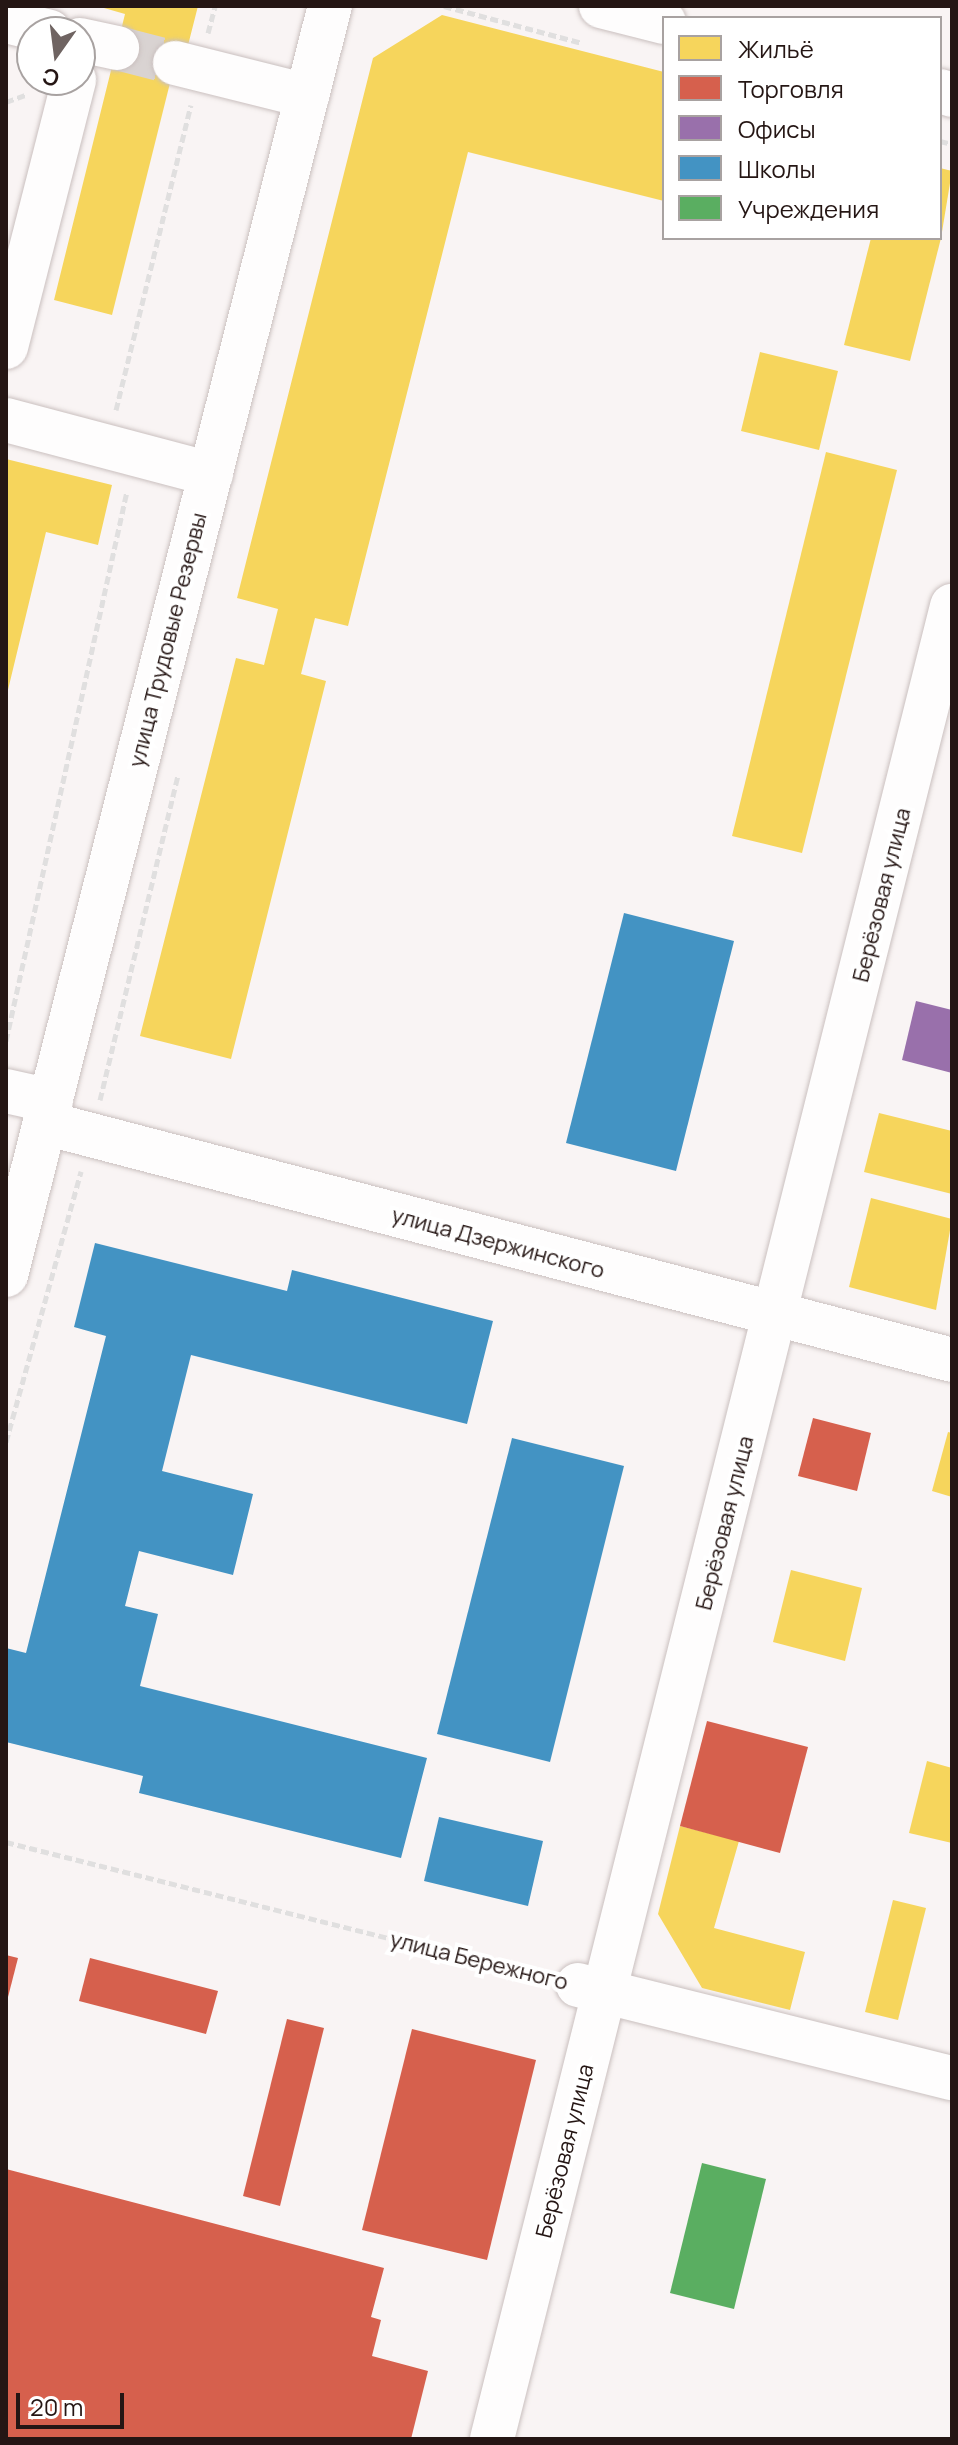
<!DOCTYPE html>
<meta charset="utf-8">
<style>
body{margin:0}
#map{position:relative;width:958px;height:2445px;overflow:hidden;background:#f9f4f4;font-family:Manrope,sans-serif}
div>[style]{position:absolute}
.homes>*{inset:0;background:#f6d55c}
.shops>*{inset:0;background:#d6604d}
.offices>*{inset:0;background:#9970ab}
.schools>*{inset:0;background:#4393c3}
.public>*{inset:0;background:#5aae61}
.minor-tunnel>*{height:44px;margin-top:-22px;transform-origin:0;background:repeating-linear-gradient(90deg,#d9d3d2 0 44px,transparent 0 66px)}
.path>*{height:5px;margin-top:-2.5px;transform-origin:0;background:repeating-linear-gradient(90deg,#e0dfdf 0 8px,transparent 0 12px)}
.roads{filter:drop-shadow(0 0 2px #cac0bf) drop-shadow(0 0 2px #cac0bf)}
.minor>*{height:44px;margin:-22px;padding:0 22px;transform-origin:22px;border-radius:22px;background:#fefdfd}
.major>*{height:44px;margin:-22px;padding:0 22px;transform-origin:22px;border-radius:22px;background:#fefdfd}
span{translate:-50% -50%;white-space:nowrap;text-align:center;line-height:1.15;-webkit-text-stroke:8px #fff;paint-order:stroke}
.street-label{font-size:22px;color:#251614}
.frame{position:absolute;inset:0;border:8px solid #251614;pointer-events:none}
.legend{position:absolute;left:662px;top:16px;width:280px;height:224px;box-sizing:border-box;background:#fff;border:2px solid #a8a2a1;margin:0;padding:10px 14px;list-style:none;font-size:24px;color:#251614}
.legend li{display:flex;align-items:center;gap:16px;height:40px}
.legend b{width:40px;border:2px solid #a8a2a1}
.north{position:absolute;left:16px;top:16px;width:80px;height:80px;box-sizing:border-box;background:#fff;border:2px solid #a8a2a1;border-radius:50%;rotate:194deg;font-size:22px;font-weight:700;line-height:32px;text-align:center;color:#251614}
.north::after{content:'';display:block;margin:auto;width:28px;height:36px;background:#6f6462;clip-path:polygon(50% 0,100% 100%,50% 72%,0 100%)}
.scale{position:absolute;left:16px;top:2393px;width:108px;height:36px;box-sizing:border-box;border:4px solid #251614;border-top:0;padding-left:10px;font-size:24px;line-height:28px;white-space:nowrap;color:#251614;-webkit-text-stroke:6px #fff;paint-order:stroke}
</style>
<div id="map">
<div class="homes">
<i style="clip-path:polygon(97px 6px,198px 6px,183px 65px,175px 63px,112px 315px,54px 300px,125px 14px)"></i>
<i style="clip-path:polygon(442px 15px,664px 72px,664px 201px,468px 152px,348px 626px,315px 618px,301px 674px,326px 681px,231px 1059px,140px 1036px,236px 658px,264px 665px,278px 609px,237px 598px,373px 58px)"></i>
<i style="clip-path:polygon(940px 168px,952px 171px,941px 238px,940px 238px)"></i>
<i style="clip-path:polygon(871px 238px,941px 238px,910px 361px,844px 345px)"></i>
<i style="clip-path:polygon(760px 352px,838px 371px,819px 450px,741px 431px)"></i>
<i style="clip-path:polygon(826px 452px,897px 470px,802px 853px,732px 836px)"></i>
<i style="clip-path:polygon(6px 459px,112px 485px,98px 545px,46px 532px,7px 694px)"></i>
<i style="clip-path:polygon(879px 1113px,952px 1131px,952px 1194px,864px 1172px)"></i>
<i style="clip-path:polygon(871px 1198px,952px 1219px,936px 1310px,849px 1287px)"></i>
<i style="clip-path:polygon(948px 1432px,952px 1433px,952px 1497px,932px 1491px)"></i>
<i style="clip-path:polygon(791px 1570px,862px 1588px,845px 1661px,773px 1642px)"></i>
<i style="clip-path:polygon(927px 1761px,952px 1768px,952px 1843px,909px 1833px)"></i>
<i style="clip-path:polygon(680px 1826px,739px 1841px,714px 1928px,805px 1952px,790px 2010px,702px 1988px,658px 1914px)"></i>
<i style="clip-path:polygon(893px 1900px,926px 1908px,898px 2020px,865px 2012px)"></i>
</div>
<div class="shops">
<i style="clip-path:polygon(813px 1418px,871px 1433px,857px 1491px,798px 1476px)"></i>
<i style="clip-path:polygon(707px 1721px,808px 1747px,780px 1853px,680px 1826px)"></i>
<i style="clip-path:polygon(6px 1955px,18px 1958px,7px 2001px,6px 2001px)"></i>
<i style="clip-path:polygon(90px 1958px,218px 1991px,206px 2034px,79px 2001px)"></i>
<i style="clip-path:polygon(287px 2019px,324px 2028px,280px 2206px,243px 2196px)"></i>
<i style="clip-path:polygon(412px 2029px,536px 2060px,487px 2260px,362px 2230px)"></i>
<i style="clip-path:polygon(6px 2169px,384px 2268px,371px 2317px,381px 2320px,372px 2356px,428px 2371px,411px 2439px,6px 2439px)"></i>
</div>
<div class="offices">
<i style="clip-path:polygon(916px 1001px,952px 1010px,952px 1073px,902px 1060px)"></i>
</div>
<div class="schools">
<i style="clip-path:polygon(624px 913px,734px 941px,676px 1171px,566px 1143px)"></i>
<i style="clip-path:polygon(95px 1243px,287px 1291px,292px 1270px,493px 1321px,467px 1424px,191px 1355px,162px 1471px,253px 1494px,233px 1575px,139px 1551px,125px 1606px,158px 1614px,140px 1686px,427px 1758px,401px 1858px,139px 1793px,143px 1776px,6px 1742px,6px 1648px,26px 1653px,106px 1336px,74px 1327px)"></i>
<i style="clip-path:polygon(512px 1438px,624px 1466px,550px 1762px,437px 1734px)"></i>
<i style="clip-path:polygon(439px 1817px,543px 1841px,528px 1906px,424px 1881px)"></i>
</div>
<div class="public">
<i style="clip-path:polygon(702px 2163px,766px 2179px,734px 2309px,670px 2293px)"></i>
</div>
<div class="minor-tunnel">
<i style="left:117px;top:48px;width:60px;rotate:14.5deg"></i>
</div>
<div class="path">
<i style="left:444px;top:6px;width:143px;rotate:15deg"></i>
<i style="left:208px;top:33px;width:28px;rotate:-75deg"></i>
<i style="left:6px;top:102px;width:23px;rotate:-20deg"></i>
<i style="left:940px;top:141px;width:12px;rotate:14deg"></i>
<i style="left:116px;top:410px;width:314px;rotate:-76.2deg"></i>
<i style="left:6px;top:1041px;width:563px;rotate:-77.59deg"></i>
<i style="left:100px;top:1100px;width:334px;rotate:-76.5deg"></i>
<i style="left:6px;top:1442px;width:281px;rotate:-74.5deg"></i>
<i style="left:6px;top:1842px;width:551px;rotate:14.09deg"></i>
</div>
<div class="roads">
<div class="minor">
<i style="left:6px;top:21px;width:45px;rotate:14deg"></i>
<i style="left:80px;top:40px;width:38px;rotate:12deg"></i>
<i style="left:175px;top:63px;width:136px;rotate:14deg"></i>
<i style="left:6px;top:347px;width:276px;rotate:-75.7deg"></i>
<i style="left:6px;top:420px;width:212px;rotate:14.8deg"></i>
<i style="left:6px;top:1091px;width:46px;rotate:12.5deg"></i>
<i style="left:45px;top:1123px;width:937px;rotate:14.64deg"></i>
<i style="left:6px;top:1275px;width:1310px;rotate:-75.68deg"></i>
<i style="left:578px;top:1985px;width:385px;rotate:14deg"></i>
<i style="left:492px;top:2439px;width:1890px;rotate:-75.91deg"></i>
</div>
<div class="major">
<i style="left:601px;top:6px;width:65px;rotate:14.3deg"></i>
<i style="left:940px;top:91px;width:13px;rotate:18deg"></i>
</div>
</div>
<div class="street-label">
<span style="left:168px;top:640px;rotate:-76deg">улица Трудовые Резервы</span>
<span style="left:882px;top:895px;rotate:-76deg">Берёзовая улица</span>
<span style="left:498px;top:1243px;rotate:15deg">улица Дзержинского</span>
<span style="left:725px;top:1523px;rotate:-76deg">Берёзовая улица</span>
<span style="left:479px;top:1961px;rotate:14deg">улица Бережного</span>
<span style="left:565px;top:2151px;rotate:-76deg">Берёзовая улица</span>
</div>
<div class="frame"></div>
<ul class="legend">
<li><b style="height:22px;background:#f6d55c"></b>Жильё</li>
<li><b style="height:22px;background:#d6604d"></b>Торговля</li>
<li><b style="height:22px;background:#9970ab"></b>Офисы</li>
<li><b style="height:22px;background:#4393c3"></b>Школы</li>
<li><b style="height:22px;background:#5aae61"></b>Учреждения</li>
</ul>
<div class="north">С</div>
<div class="scale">20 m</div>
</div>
